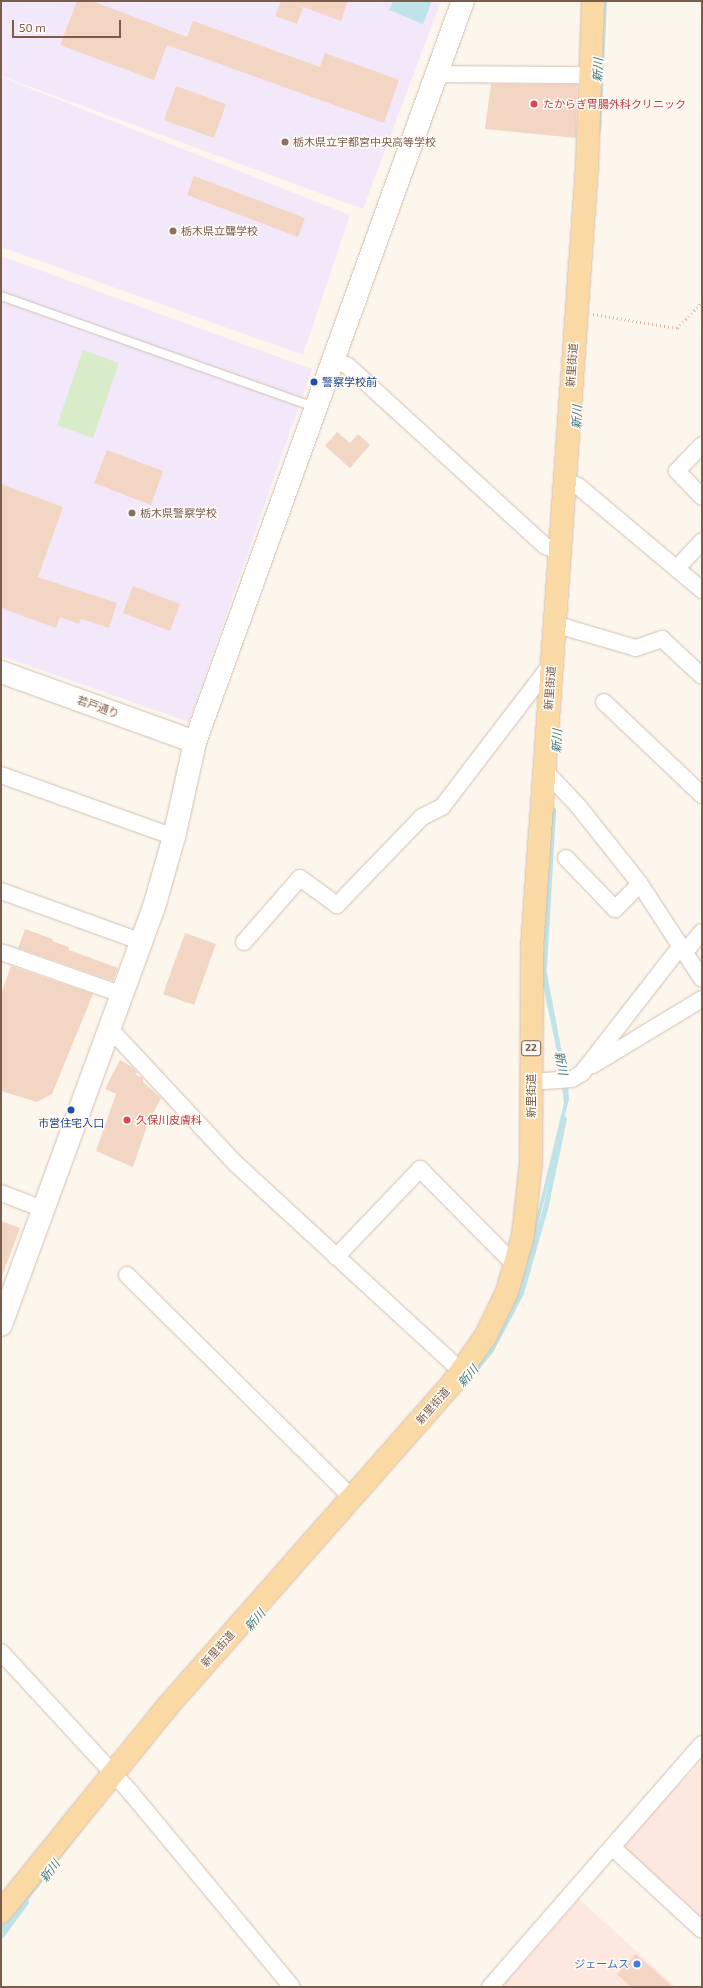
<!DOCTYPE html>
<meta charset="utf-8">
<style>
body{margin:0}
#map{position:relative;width:703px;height:1988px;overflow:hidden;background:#fdf6ec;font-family:"Exo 2","Noto Sans JP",sans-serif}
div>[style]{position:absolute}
.commercial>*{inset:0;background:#fde8e0}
.education>*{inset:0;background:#f3e8fa}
.green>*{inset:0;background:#d8ecc9}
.water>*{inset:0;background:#bfe3e8}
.stream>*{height:4.5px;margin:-2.25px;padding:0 2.25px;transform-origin:2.25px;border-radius:2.25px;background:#bfe3e8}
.building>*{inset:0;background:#f3d5c3}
.path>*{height:2.5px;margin-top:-1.25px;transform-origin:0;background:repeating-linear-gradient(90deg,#d9b8a5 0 1px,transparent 0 4px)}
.roads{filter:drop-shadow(0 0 1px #d1beb0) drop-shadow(0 0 1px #d1beb0)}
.lane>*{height:8px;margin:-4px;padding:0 4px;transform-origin:4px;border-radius:4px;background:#fff}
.street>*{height:16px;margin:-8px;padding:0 8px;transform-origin:8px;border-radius:8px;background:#fff}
.secondary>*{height:22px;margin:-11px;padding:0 11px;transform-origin:11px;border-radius:11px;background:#fff}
.primary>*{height:22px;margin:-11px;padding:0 11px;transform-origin:11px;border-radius:11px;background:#fbd9a5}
.dots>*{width:11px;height:11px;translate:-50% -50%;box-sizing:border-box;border:2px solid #fffaf3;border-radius:50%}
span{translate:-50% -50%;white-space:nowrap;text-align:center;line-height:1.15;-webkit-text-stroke:3px #fffaf3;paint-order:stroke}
.shield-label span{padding:1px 3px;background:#fffaf3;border:1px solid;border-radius:3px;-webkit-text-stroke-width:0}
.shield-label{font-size:10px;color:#7a5c4d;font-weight:700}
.health-label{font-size:11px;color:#be3a42}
.left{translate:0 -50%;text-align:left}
.education-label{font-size:11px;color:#785e54}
.street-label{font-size:11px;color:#7a5c4d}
.transit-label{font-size:11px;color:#164399}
.shop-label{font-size:11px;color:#366cbe}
.right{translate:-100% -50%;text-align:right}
.water-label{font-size:12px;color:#437c86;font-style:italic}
.frame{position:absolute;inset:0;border:2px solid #7a5c4d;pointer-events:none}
.scale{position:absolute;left:12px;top:20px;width:109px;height:18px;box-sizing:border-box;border:2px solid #7a5c4d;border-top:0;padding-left:5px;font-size:12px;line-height:14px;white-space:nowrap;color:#7a5c4d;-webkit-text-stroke:3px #fffaf3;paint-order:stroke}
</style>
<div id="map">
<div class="commercial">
<i style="clip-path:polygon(702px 1761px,702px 1922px,620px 1846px)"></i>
<i style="clip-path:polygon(579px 1899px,676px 1987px,502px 1987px)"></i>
</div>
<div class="education">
<i style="clip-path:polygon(1px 1px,441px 1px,363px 209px,1px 76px)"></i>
<i style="clip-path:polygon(1px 77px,350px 215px,303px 355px,1px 247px)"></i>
<i style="clip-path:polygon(1px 256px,312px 369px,189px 722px,1px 656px)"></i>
</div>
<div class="green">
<i style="clip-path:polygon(83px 350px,119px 363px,93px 438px,57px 425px)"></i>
</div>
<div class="water">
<i style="clip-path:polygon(393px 1px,432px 1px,423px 24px,389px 10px)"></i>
<i style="clip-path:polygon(600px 1px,607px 1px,601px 132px,595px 132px)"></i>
<i style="clip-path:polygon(538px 962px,545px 963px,566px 1074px,562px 1075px)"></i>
<i style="clip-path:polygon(568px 1085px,569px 1099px,524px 1283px,488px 1352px,455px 1395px,531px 1240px,564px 1103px,562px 1086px)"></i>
<i style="clip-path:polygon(109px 1786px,113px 1790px,1px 1935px,1px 1925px)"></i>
</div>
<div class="stream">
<i style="left:544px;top:968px;width:158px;rotate:-86.7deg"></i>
<i style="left:478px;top:1366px;width:21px;rotate:-51deg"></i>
<i style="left:491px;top:1350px;width:64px;rotate:-62.2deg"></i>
<i style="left:521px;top:1293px;width:87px;rotate:-74.1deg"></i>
<i style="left:545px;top:1209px;width:92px;rotate:-78.1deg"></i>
<i style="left:1px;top:1936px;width:42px;rotate:-53.7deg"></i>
</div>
<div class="building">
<i style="clip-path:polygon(77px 1px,92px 1px,187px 37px,193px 21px,320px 67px,325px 53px,399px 80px,384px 123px,167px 45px,154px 80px,60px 45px)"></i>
<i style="clip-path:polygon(281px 1px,348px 1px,341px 21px,303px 7px,297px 24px,275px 16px)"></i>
<i style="clip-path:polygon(491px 84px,577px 84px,576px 138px,485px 129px)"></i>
<i style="clip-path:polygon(176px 86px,226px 104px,214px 138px,164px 120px)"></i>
<i style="clip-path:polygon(194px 176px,305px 218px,298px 237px,187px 195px)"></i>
<i style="clip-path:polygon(337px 432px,350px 443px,358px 434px,370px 445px,350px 468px,325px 446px)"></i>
<i style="clip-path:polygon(107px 450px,163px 471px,151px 505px,94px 483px)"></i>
<i style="clip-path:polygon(1px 484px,63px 507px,38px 577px,117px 603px,109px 628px,81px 619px,79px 624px,60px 617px,56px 628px,1px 608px)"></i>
<i style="clip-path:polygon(133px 586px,180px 604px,170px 631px,123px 613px)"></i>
<i style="clip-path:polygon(25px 929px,53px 939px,52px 941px,69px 947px,69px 950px,118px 968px,113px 981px,18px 948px)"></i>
<i style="clip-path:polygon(185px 933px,216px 944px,194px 1005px,163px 994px)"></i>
<i style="clip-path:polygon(11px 966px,93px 994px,52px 1094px,37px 1102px,1px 1091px,1px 994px)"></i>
<i style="clip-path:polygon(120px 1060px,132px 1067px,137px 1072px,136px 1075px,143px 1078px,143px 1082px,161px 1098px,148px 1123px,133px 1167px,96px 1151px,116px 1094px,105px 1089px)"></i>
<i style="clip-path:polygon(1px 1221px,20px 1228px,2px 1276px,1px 1276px)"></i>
<i style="clip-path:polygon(636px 1954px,673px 1987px,631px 1987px,617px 1974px)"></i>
</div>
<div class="path">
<i style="left:593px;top:314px;width:85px;rotate:9.5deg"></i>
<i style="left:677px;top:328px;width:36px;rotate:-46deg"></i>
</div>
<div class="roads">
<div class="lane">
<i style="left:1px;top:296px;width:333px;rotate:19.5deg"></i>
</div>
<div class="street">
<i style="left:436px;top:74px;width:154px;rotate:0.4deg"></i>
<i style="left:333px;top:359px;width:17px;rotate:25deg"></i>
<i style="left:348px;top:366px;width:267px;rotate:42.4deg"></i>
<i style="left:545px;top:546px;width:15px;rotate:20deg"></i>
<i style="left:702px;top:445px;width:36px;rotate:134deg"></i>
<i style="left:677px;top:471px;width:36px;rotate:46deg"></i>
<i style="left:563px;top:479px;width:17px;rotate:25deg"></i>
<i style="left:578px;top:486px;width:162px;rotate:40deg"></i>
<i style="left:677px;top:568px;width:37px;rotate:-47deg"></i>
<i style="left:554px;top:624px;width:85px;rotate:16.3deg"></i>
<i style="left:636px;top:648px;width:28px;rotate:-19deg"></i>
<i style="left:662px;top:639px;width:54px;rotate:42.8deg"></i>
<i style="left:604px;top:702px;width:135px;rotate:43.5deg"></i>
<i style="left:545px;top:771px;width:50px;rotate:46.6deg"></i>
<i style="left:579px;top:807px;width:98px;rotate:51.6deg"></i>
<i style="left:640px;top:884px;width:113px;rotate:56.9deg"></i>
<i style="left:1px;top:775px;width:184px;rotate:19.7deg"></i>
<i style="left:566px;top:858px;width:71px;rotate:46.1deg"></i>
<i style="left:615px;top:909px;width:35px;rotate:-45deg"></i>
<i style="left:1px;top:891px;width:150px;rotate:19.9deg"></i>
<i style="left:244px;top:942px;width:85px;rotate:-48.8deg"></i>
<i style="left:300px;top:878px;width:46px;rotate:36.1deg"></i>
<i style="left:337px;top:905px;width:122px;rotate:-46deg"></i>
<i style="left:422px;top:817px;width:22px;rotate:-27deg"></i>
<i style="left:442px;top:807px;width:181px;rotate:-52.6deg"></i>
<i style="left:1px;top:952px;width:130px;rotate:19.3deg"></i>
<i style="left:685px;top:952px;width:26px;rotate:-50deg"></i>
<i style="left:111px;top:1030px;width:182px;rotate:47deg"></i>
<i style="left:235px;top:1163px;width:307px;rotate:42.6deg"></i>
<i style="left:593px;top:1065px;width:127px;rotate:-31.2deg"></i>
<i style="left:531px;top:1082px;width:41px;rotate:-4.2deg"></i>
<i style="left:572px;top:1079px;width:12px;rotate:-31deg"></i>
<i style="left:582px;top:1073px;width:161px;rotate:-52.1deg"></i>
<i style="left:1px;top:1193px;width:47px;rotate:21.1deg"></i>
<i style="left:336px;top:1257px;width:122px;rotate:-46.3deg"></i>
<i style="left:420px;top:1169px;width:135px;rotate:45.3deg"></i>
<i style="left:127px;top:1275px;width:317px;rotate:44.7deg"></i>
<i style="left:1px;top:1652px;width:192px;rotate:47.3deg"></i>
<i style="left:131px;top:1793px;width:252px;rotate:50.3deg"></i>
<i style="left:612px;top:1847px;width:122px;rotate:42.7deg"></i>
<i style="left:490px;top:1987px;width:322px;rotate:-48.9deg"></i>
</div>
<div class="secondary">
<i style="left:1px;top:672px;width:206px;rotate:19.8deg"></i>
<i style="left:1px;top:1325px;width:445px;rotate:-69.9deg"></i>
<i style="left:154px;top:907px;width:73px;rotate:-74.1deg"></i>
<i style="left:174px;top:837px;width:97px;rotate:-77.5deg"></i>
<i style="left:195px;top:742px;width:788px;rotate:-70.12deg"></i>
</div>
<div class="primary">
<i style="left:1px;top:1912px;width:264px;rotate:-51deg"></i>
<i style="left:167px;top:1707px;width:429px;rotate:-48.6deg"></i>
<i style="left:451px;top:1385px;width:59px;rotate:-54.7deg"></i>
<i style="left:485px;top:1337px;width:50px;rotate:-63.9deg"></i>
<i style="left:507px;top:1292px;width:59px;rotate:-74.3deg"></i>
<i style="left:523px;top:1235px;width:73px;rotate:-83.7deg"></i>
<i style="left:531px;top:1162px;width:215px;rotate:-89.7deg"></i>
<i style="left:532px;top:947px;width:783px;rotate:-85.97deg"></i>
<i style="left:587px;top:166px;width:165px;rotate:-87.9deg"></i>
</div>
</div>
<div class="dots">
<i style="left:534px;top:104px;background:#e0444e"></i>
<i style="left:285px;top:142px;background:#8d6e63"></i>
<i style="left:173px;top:231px;background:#8d6e63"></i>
<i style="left:314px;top:382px;background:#1a4fb4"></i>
<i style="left:132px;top:513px;background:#8d6e63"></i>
<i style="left:71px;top:1110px;background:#1a4fb4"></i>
<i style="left:127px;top:1120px;background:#e0444e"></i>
<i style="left:637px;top:1964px;background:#3f7fe0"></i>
</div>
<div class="shield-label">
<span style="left:531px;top:1048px">22</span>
</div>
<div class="health-label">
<span class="left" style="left:543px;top:104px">たからぎ胃腸外科クリニック</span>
<span class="left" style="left:136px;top:1120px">久保川皮膚科</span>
</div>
<div class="education-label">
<span class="left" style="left:293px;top:142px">栃木県立宇都宮中央高等学校</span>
<span class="left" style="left:181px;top:231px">栃木県立聾学校</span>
<span class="left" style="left:140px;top:513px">栃木県警察学校</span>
</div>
<div class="street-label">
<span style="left:572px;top:365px;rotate:-86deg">新里街道</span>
<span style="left:550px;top:688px;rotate:-86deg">新里街道</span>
<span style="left:98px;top:707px;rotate:20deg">若戸通り</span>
<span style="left:531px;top:1096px;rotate:-90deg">新里街道</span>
<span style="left:433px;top:1406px;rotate:-49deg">新里街道</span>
<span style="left:218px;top:1649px;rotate:-48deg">新里街道</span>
</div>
<div class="transit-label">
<span class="left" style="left:322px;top:382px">警察学校前</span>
<span style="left:71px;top:1123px">市営住宅入口</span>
</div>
<div class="shop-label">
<span class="right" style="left:629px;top:1964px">ジェームス</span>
</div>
<div class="water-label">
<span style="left:598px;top:70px;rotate:-87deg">新川</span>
<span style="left:577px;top:417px;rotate:-87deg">新川</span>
<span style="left:557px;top:741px;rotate:-87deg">新川</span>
<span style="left:561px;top:1063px;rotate:80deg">新川</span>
<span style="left:468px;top:1376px;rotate:-49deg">新川</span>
<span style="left:255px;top:1620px;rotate:-49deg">新川</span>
<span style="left:50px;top:1871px;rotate:-53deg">新川</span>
</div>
<div class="frame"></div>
<div class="scale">50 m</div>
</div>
